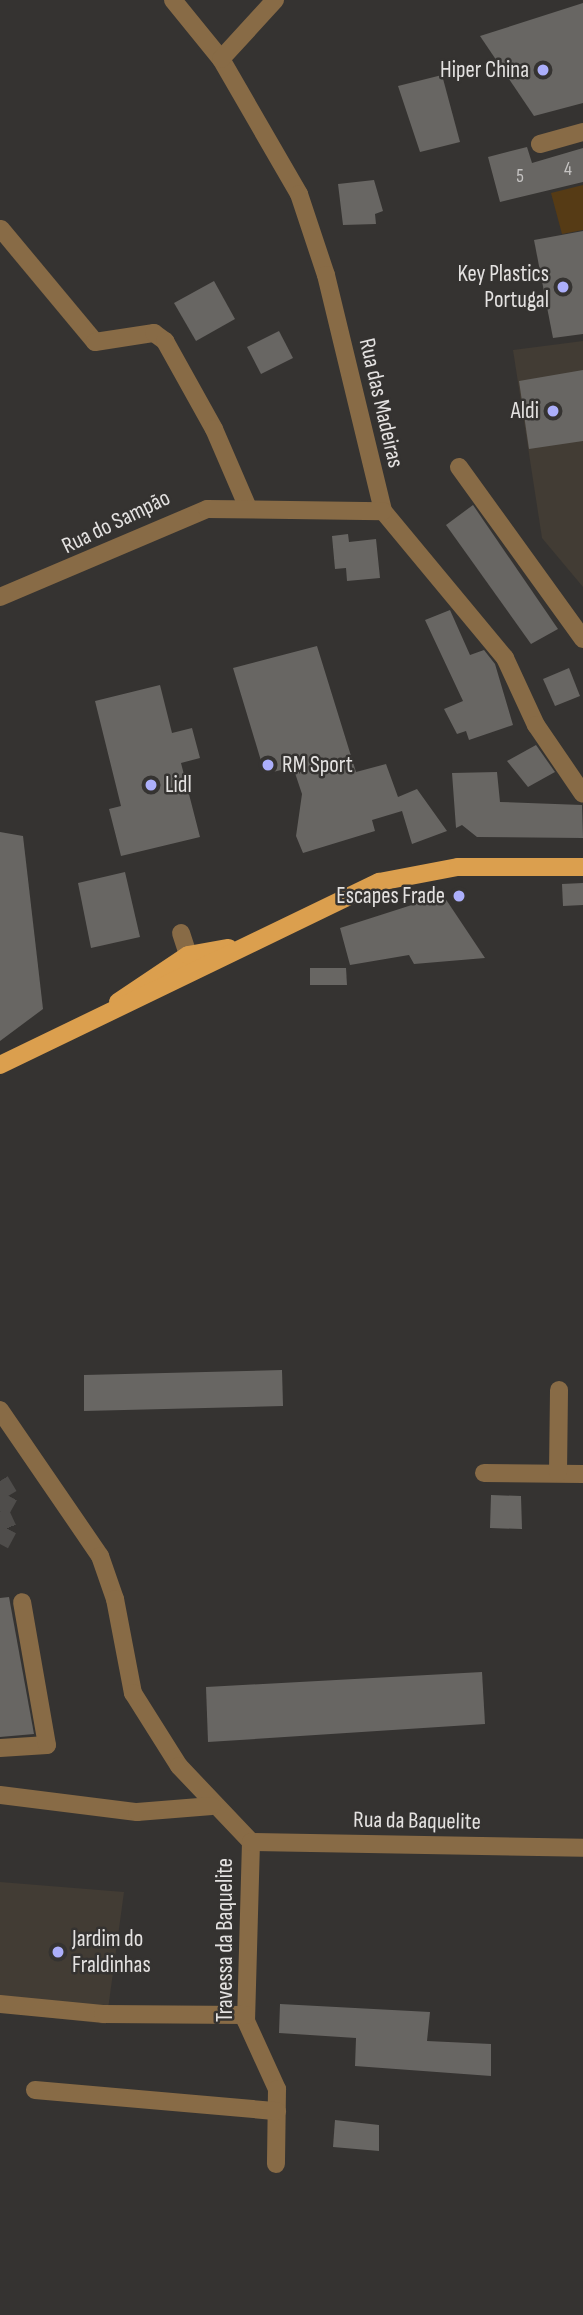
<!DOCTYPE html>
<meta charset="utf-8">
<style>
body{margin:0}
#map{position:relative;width:583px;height:2315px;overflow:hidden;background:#353331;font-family:"Sofia Sans Condensed",sans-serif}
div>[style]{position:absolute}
.built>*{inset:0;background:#423c34}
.green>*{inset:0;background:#563b15}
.building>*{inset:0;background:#686663}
.minor-tunnel>*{height:18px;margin-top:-9px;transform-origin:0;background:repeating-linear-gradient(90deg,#4f4d4b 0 18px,transparent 0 27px)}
.minor>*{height:18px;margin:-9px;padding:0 9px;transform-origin:9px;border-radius:9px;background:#886b46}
.major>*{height:18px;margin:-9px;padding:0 9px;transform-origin:9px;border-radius:9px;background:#db9f4e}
.dots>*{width:19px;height:19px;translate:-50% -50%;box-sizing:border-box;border:4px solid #353331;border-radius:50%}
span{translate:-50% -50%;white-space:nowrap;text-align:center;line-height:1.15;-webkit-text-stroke:5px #353331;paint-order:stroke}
.number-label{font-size:19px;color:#c5c3c2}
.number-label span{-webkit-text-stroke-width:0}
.poi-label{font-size:23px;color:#e4e2e1}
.right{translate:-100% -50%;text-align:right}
.left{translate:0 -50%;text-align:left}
.street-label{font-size:23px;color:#e4e2e1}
</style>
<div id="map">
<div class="built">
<i style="clip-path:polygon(583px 341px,583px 587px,542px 538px,513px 350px)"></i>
<i style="clip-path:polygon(0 1882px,124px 1892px,106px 2024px,0 2012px)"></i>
</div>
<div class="green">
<i style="clip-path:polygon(583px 185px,583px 230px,562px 234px,551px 193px)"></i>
</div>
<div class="building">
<i style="clip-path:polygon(583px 3px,583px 103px,534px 116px,480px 36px)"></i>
<i style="clip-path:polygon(442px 75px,460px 142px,420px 152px,398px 86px)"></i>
<i style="clip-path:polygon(527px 147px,532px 163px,583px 148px,583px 182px,500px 202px,488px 157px)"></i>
<i style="clip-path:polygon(374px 180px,383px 211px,375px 214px,376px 224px,343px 225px,338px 184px)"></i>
<i style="clip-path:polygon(583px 231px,583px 334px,553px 338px,534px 240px)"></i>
<i style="clip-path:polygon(214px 281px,235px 319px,196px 341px,174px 303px)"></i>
<i style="clip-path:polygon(279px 331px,293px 358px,261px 374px,247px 347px)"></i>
<i style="clip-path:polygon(583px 370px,583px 441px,529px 449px,519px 381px)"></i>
<i style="clip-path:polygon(473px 505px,558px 629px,531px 644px,446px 525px)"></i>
<i style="clip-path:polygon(348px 534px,349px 542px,376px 539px,380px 578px,347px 581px,346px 568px,335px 569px,332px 536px)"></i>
<i style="clip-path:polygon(450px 610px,470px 655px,484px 650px,495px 664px,513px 725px,469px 740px,466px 731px,457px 734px,444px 709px,463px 701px,425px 620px)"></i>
<i style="clip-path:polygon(317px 646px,356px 772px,386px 764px,398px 797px,417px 789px,447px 831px,412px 844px,402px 811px,372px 820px,375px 831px,303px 853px,296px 836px,302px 794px,293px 767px,265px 774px,233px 668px)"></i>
<i style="clip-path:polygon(569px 668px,580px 696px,555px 706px,543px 679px)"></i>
<i style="clip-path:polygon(160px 685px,172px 733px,192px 728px,200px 758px,181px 763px,200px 837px,121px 856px,109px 809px,121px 806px,95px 701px)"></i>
<i style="clip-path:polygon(536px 745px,555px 772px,528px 787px,507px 761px)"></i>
<i style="clip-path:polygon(497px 772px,500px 802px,582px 805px,583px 838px,477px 837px,462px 825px,456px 828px,452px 773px)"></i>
<i style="clip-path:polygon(0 832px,23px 836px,43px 1009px,0 1041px)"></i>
<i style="clip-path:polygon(125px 872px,140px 937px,91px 948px,78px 883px)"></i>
<i style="clip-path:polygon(583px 883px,583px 905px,563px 906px,562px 884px)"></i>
<i style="clip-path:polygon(443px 895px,485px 958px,414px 964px,409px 955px,350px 965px,340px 928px)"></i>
<i style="clip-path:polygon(310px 968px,346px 968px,347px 985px,310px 985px)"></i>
<i style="clip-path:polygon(282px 1370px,283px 1406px,84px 1411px,84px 1375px)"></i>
<i style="clip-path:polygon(491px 1495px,521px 1496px,522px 1529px,490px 1528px)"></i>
<i style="clip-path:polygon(9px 1597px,34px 1734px,0 1737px,0 1598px)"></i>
<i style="clip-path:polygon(482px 1672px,485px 1724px,208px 1742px,206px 1687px)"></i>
<i style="clip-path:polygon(280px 2004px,430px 2012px,427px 2041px,491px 2044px,491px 2076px,355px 2066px,356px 2038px,279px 2033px)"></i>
<i style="clip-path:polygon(335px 2120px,379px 2125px,379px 2151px,333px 2147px)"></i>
</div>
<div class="minor-tunnel">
<i style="left:0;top:1481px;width:17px;rotate:59deg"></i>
<i style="left:9px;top:1496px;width:18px;rotate:119deg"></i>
<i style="left:0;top:1512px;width:19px;rotate:65deg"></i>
<i style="left:8px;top:1529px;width:17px;rotate:118deg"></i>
</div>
<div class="minor">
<i style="left:173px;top:0;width:76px;rotate:50.9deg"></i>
<i style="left:221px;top:59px;width:156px;rotate:60deg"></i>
<i style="left:299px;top:194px;width:85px;rotate:71.6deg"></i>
<i style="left:326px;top:275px;width:243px;rotate:76.4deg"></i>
<i style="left:383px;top:511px;width:191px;rotate:50.3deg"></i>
<i style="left:505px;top:658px;width:74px;rotate:65.2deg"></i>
<i style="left:536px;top:725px;width:83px;rotate:55.7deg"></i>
<i style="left:221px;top:59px;width:80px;rotate:-47.5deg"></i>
<i style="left:540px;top:144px;width:45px;rotate:-15.6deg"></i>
<i style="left:1px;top:229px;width:147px;rotate:50.2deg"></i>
<i style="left:95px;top:342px;width:60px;rotate:-8.7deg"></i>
<i style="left:154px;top:333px;width:14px;rotate:36deg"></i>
<i style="left:165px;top:341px;width:101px;rotate:60.9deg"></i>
<i style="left:214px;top:429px;width:86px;rotate:66.7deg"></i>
<i style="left:459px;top:467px;width:212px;rotate:54.2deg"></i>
<i style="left:0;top:597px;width:225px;rotate:-23deg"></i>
<i style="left:207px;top:509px;width:176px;rotate:0.7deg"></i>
<i style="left:181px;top:933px;width:23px;rotate:72deg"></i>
<i style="left:0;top:1410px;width:177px;rotate:55.6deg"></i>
<i style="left:100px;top:1556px;width:46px;rotate:70.8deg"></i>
<i style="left:115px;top:1599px;width:96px;rotate:79.2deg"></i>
<i style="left:133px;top:1693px;width:86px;rotate:57.8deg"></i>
<i style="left:179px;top:1766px;width:105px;rotate:46.5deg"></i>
<i style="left:251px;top:1842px;width:179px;rotate:91.6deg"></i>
<i style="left:246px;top:2021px;width:75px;rotate:65.5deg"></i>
<i style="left:277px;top:2089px;width:75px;rotate:90.8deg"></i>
<i style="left:484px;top:1473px;width:99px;rotate:0.6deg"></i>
<i style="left:558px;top:1473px;width:83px;rotate:-89.3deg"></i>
<i style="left:0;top:1748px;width:47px;rotate:-3.7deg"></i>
<i style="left:47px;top:1745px;width:145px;rotate:-99.9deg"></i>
<i style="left:0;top:1795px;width:138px;rotate:7.1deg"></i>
<i style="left:137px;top:1812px;width:75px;rotate:-4.6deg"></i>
<i style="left:251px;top:1842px;width:332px;rotate:1deg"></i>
<i style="left:0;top:2004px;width:103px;rotate:5.5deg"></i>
<i style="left:103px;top:2014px;width:143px;rotate:0.4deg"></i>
<i style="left:35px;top:2090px;width:243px;rotate:5deg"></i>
</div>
<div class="major">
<i style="left:118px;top:1002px;width:84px;rotate:-33.9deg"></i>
<i style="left:188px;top:955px;width:41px;rotate:-9.9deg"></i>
<i style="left:0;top:1065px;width:421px;rotate:-25.8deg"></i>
<i style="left:379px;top:882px;width:80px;rotate:-10.8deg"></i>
<i style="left:458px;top:867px;width:125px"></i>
</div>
<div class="dots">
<i style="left:543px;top:70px;background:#acaffb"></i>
<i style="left:563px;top:287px;background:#acaffb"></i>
<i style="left:553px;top:411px;background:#acaffb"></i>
<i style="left:268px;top:765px;background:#acaffb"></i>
<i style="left:151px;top:785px;background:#acaffb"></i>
<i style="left:459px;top:896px;background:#acaffb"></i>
<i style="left:58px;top:1952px;background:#acaffb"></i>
</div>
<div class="number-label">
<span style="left:568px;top:170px">4</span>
<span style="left:520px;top:177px">5</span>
</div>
<div class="poi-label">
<span class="right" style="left:529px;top:70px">Hiper China</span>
<span class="right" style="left:549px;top:287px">Key Plastics<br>Portugal</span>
<span class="right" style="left:539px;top:411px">Aldi</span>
<span class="left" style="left:282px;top:765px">RM Sport</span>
<span class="left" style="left:165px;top:785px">Lidl</span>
<span class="right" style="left:445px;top:896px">Escapes Frade</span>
<span class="left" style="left:72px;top:1952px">Jardim do<br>Fraldinhas</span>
</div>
<div class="street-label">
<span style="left:381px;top:403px;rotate:77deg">Rua das Madeiras</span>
<span style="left:116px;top:522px;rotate:-26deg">Rua do Sampão</span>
<span style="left:417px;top:1821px;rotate:1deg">Rua da Baquelite</span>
<span style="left:225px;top:1940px;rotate:-90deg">Travessa da Baquelite</span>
</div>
</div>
